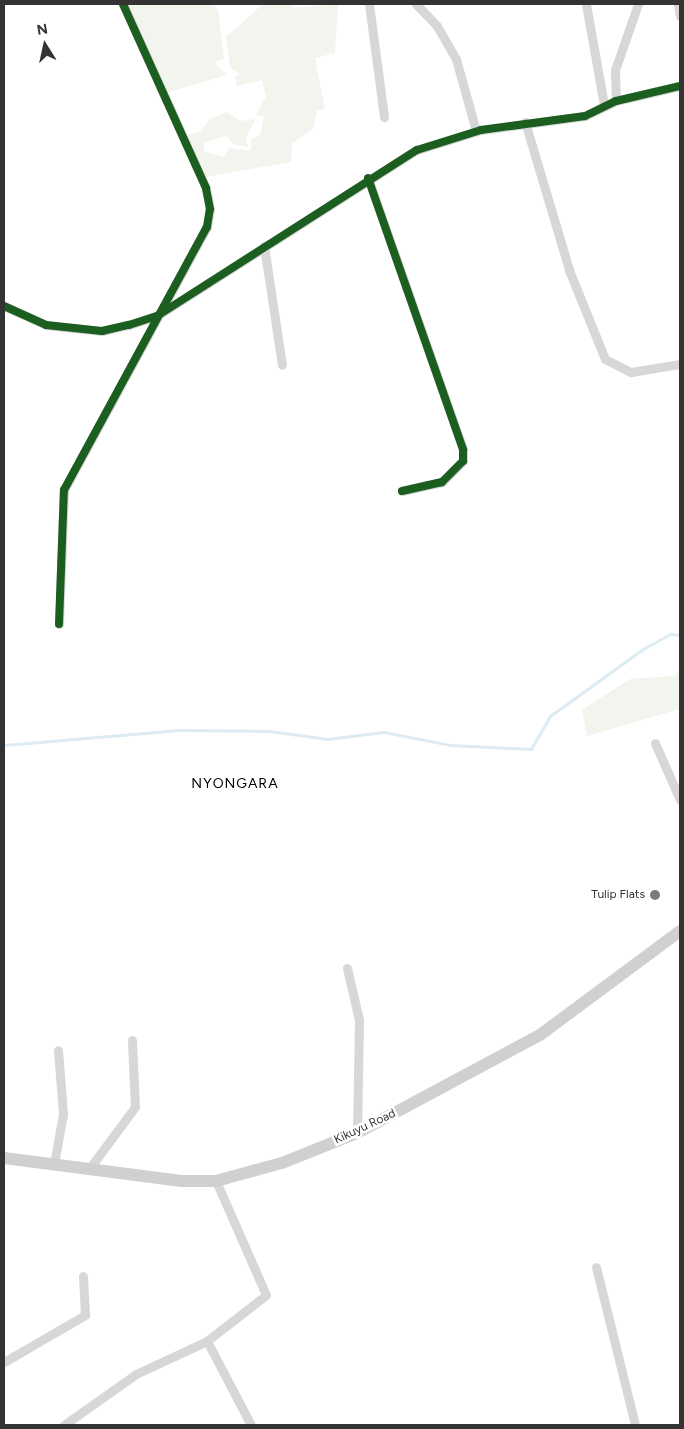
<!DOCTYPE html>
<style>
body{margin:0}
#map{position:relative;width:684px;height:1429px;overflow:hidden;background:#fff;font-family:Figtree,sans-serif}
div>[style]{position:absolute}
.green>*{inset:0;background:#f1f5ed}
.stream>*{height:3px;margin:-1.5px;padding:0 1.5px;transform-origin:1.5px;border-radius:1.5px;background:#ddebf3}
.minor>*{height:9px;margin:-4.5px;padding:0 4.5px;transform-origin:4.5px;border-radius:4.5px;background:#d7d7d7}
.secondary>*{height:12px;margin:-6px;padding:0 6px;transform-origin:6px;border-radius:6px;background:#d0d0d0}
.cycleway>*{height:8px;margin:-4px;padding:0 4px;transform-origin:4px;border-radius:4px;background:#1b5e20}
.dots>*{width:14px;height:14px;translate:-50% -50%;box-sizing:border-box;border:2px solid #fff;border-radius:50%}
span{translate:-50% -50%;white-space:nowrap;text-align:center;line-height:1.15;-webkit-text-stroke:5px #fff;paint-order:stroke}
.poi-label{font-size:12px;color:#333}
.right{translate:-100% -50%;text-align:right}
.street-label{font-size:12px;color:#333}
.neighbourhood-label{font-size:14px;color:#000;letter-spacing:1px}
.frame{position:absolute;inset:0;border:5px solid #333;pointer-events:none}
.north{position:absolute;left:20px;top:20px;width:50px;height:50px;-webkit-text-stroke:4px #fff;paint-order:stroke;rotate:350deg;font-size:14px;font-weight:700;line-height:20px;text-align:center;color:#333}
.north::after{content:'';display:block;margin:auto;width:18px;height:22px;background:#333;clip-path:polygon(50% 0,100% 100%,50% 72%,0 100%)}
</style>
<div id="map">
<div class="green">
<i style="clip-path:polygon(125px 4px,213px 4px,218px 10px,224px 59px,214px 62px,227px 75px,165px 93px)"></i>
<i style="clip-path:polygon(263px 4px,292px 4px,293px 8px,338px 4px,335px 53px,315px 58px,325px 108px,317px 111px,313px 129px,292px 143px,291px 162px,205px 177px,186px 135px,199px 132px,210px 119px,227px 112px,240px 121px,256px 119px,246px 137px,248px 147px,233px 144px,226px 136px,204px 143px,204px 151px,224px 157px,229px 148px,251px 151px,251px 139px,260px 135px,264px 117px,256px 115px,266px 96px,262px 80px,237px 86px,235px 76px,241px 75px,230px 67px,226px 37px)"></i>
<i style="clip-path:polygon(680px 669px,680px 709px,587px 736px,582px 710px,630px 679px,673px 676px)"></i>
</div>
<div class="stream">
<i style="left:4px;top:745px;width:176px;rotate:-4.9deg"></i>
<i style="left:179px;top:730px;width:90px;rotate:0.6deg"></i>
<i style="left:269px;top:731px;width:59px;rotate:7.9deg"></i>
<i style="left:327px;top:739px;width:57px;rotate:-7deg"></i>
<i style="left:384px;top:732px;width:67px;rotate:11.1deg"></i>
<i style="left:450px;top:745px;width:81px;rotate:2.8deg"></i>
<i style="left:531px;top:749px;width:38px;rotate:-60deg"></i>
<i style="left:550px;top:716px;width:115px;rotate:-35.8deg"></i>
<i style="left:643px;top:649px;width:31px;rotate:-29deg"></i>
<i style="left:670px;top:634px;width:10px;rotate:6deg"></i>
</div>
<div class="minor">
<i style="left:369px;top:4px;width:114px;rotate:82.4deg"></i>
<i style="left:416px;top:4px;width:30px;rotate:46deg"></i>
<i style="left:437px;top:26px;width:38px;rotate:60deg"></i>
<i style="left:456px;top:59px;width:75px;rotate:74.5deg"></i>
<i style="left:586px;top:4px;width:103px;rotate:79.9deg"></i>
<i style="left:678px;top:4px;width:12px;rotate:81deg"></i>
<i style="left:616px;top:101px;width:31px;rotate:-92deg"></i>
<i style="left:615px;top:70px;width:70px;rotate:-70.8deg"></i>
<i style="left:525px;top:122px;width:154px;rotate:73.4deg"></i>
<i style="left:569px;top:270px;width:96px;rotate:68deg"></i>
<i style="left:605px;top:359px;width:29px;rotate:27deg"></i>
<i style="left:631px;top:372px;width:50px;rotate:-9.3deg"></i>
<i style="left:368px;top:178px;width:288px;rotate:70.7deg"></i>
<i style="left:463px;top:450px;width:11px;rotate:90deg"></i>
<i style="left:463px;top:461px;width:30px;rotate:135deg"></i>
<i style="left:442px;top:482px;width:41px;rotate:167.3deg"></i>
<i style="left:264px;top:246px;width:120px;rotate:81.4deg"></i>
<i style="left:4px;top:306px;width:46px;rotate:24.3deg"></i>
<i style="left:46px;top:325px;width:56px;rotate:6.1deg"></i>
<i style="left:102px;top:331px;width:28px;rotate:-13deg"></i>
<i style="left:129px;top:325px;width:29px;rotate:-18deg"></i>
<i style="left:157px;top:316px;width:308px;rotate:-32.6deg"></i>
<i style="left:417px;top:150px;width:67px;rotate:-17.4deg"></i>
<i style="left:481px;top:130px;width:105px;rotate:-7.7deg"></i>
<i style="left:585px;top:116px;width:34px;rotate:-26deg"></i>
<i style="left:616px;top:101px;width:66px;rotate:-13.2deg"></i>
<i style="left:59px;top:624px;width:134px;rotate:-87.9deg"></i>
<i style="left:64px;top:490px;width:299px;rotate:-61.5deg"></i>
<i style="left:207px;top:227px;width:18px;rotate:-81deg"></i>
<i style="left:210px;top:209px;width:21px;rotate:-101deg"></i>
<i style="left:206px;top:188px;width:202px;rotate:-114.3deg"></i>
<i style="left:655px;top:743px;width:62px;rotate:66.3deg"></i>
<i style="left:347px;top:968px;width:53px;rotate:77deg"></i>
<i style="left:359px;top:1020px;width:113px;rotate:91deg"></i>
<i style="left:54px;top:1164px;width:51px;rotate:-79.8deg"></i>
<i style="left:63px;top:1114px;width:64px;rotate:-94.5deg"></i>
<i style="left:89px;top:1169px;width:77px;rotate:-53.4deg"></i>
<i style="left:135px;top:1107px;width:67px;rotate:-92.6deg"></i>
<i style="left:216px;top:1181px;width:124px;rotate:66.3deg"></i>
<i style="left:266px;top:1295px;width:75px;rotate:142.1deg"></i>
<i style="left:207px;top:1341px;width:95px;rotate:62.4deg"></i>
<i style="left:596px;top:1267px;width:163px;rotate:76.1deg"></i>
<i style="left:4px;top:1362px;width:94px;rotate:-30.1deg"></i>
<i style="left:85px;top:1315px;width:39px;rotate:-93deg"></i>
<i style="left:64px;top:1425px;width:88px;rotate:-35.3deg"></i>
<i style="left:136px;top:1374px;width:78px;rotate:-24.9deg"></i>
</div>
<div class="secondary">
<i style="left:4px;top:1158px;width:179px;rotate:7.4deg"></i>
<i style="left:182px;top:1181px;width:34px"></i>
<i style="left:216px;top:1181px;width:68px;rotate:-15.3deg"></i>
<i style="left:282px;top:1163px;width:81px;rotate:-21.8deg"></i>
<i style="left:357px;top:1133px;width:208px;rotate:-28.2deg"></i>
<i style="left:540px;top:1035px;width:174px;rotate:-36.6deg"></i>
</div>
<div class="cycleway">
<i style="left:368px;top:178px;width:288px;rotate:70.7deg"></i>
<i style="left:463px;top:450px;width:11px;rotate:90deg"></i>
<i style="left:463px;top:461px;width:30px;rotate:135deg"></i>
<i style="left:442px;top:482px;width:41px;rotate:167.3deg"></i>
<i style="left:4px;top:306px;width:46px;rotate:24.3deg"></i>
<i style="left:46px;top:325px;width:56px;rotate:6.1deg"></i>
<i style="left:102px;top:331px;width:28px;rotate:-13deg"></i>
<i style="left:129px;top:325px;width:29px;rotate:-18deg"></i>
<i style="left:157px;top:316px;width:308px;rotate:-32.6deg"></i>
<i style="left:417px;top:150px;width:67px;rotate:-17.4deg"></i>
<i style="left:481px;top:130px;width:105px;rotate:-7.7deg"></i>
<i style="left:585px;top:116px;width:34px;rotate:-26deg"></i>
<i style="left:616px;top:101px;width:66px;rotate:-13.2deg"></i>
<i style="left:59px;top:624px;width:134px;rotate:-87.9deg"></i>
<i style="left:64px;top:490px;width:299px;rotate:-61.5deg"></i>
<i style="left:207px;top:227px;width:18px;rotate:-81deg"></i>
<i style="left:210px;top:209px;width:21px;rotate:-101deg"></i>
<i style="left:206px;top:188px;width:202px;rotate:-114.3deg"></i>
</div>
<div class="dots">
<i style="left:655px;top:895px;background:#7a7a7a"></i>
</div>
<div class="poi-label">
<span class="right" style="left:645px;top:895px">Tulip Flats</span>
</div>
<div class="street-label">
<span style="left:365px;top:1127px;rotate:-25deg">Kikuyu Road</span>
</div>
<div class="neighbourhood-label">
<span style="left:235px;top:784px">NYONGARA</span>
</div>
<div class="frame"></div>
<div class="north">N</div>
</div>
